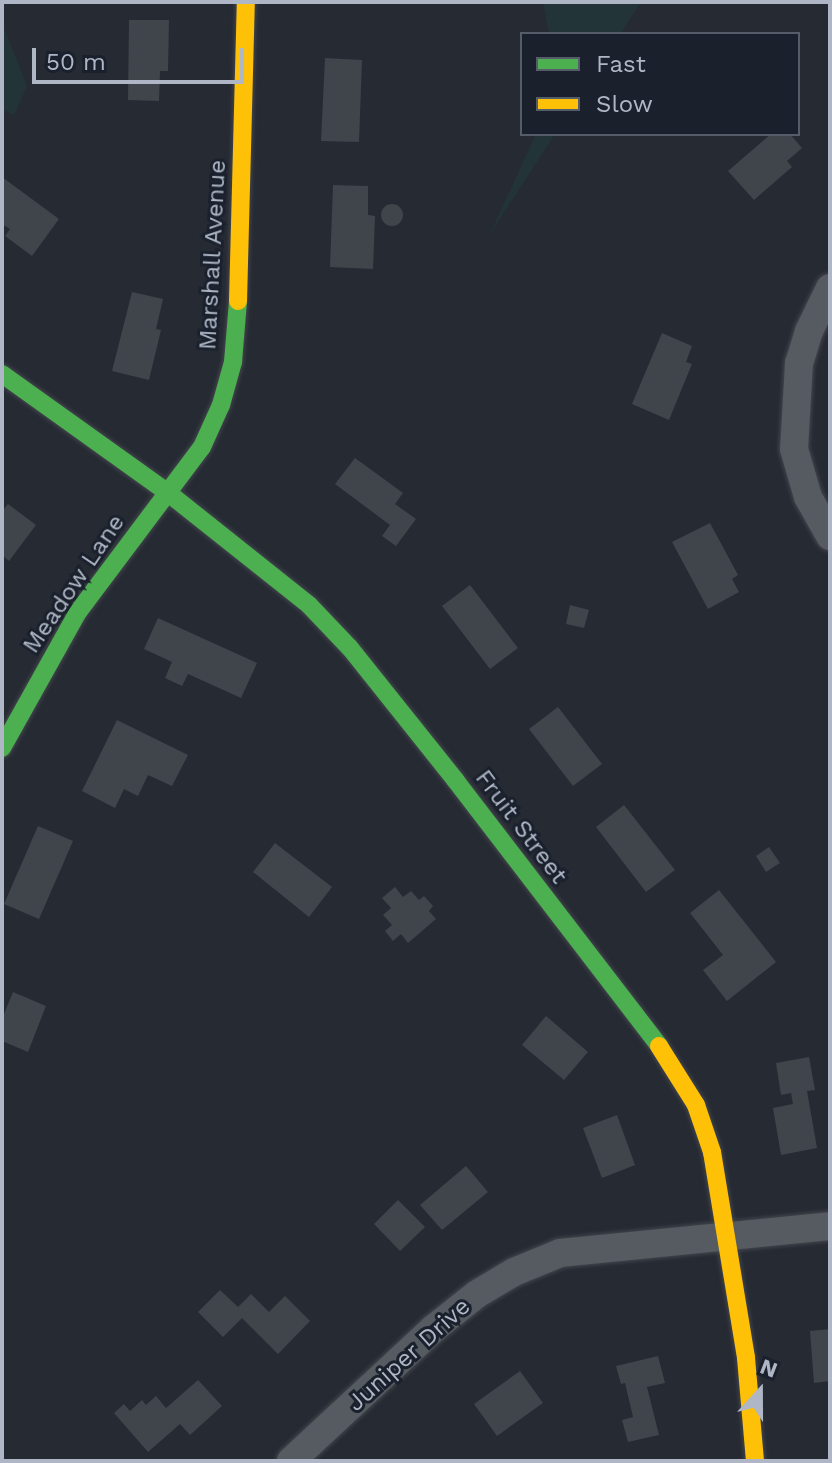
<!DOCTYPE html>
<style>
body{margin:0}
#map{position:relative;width:832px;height:1463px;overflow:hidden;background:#262a33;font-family:"Work Sans",sans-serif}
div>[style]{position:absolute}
.green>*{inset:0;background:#233438}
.building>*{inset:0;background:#40444b}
.round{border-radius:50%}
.roads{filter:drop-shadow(0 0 2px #42454c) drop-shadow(0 0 2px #42454c)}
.street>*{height:28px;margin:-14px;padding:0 14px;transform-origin:14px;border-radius:14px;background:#565a61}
.fast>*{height:18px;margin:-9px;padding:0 9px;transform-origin:9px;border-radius:9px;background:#4caf50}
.slow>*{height:18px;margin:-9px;padding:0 9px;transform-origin:9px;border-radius:9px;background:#ffc107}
span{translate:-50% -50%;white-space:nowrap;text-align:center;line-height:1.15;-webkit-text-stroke:6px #1a212d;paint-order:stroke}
.street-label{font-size:24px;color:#afb6c5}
.frame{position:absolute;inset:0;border:4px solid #afb6c5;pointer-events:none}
.legend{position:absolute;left:520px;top:32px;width:280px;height:104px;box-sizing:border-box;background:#1a212d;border:2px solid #565d6a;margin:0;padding:10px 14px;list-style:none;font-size:24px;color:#afb6c5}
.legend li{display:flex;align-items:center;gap:16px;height:40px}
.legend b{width:40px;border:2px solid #565d6a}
.north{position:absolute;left:720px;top:1351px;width:80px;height:80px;-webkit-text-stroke:6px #1a212d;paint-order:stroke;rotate:21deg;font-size:22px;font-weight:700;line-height:32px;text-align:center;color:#afb6c5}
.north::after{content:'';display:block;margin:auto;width:28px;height:36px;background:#afb6c5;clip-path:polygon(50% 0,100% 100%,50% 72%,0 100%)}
.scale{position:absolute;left:32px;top:48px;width:212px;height:36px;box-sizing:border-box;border:4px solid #afb6c5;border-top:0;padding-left:10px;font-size:24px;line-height:28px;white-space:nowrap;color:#afb6c5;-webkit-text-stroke:6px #1a212d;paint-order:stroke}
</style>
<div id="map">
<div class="green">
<i style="clip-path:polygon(543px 2px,641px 2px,620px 34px,549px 34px)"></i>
<i style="clip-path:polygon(2px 23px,27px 86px,14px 115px,2px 109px)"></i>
<i style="clip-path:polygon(536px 134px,555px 134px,490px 234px)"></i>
</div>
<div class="building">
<i style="clip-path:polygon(129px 20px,169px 20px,168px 71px,160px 71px,159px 101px,128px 100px)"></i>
<i style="clip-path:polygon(325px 58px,362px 60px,359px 142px,321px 141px)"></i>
<i style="clip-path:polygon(771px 134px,790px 134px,802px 148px,787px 161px,792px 167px,754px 200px,728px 171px)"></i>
<i style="clip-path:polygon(2px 177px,59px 219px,32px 256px,5px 236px,10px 229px,2px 224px)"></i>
<i style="clip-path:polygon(333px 185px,368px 186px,368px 215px,375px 216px,373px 269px,330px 267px)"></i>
<i class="round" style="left:381px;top:204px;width:22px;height:22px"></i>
<i style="clip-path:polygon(132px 292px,163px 299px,156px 329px,161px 330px,149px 380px,112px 371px)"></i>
<i style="clip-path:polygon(662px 333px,692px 346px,686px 362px,692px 364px,669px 420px,632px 404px)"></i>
<i style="clip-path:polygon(355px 458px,403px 493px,395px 504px,416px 519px,396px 546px,382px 536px,390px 525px,335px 484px)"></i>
<i style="clip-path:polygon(8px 504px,36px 525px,9px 561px,2px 555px,2px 511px)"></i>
<i style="clip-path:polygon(710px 523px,738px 575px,732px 579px,739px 592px,708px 609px,672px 542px)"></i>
<i style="clip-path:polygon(470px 585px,518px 648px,490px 669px,442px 606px)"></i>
<i style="clip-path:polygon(570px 605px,589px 610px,584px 628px,566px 624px)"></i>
<i style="clip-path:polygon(158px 618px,257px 663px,241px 698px,188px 674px,182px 686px,165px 678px,172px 662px,144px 649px)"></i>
<i style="clip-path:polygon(558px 707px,602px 764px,573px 786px,529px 729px)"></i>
<i style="clip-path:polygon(117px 720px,188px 755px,172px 786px,148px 775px,138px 796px,124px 789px,115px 808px,82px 791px)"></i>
<i style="clip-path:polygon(624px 805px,675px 870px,646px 892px,596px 827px)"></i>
<i style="clip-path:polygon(38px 826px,73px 841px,39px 919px,4px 904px)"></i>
<i style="clip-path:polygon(275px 843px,332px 887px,309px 917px,253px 872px)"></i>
<i style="clip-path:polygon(769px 847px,780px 863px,766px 872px,756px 856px)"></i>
<i style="clip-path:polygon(395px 887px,403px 897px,411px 891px,419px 900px,424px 896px,433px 906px,429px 911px,436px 919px,408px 943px,401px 934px,393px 941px,385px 931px,392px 925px,383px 915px,391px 908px,382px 898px)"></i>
<i style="clip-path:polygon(719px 890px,776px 962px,727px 1001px,703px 970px,723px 955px,690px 913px)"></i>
<i style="clip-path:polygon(13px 992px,46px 1006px,28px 1052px,2px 1041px,2px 1019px)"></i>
<i style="clip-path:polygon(546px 1016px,588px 1052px,564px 1080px,522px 1045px)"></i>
<i style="clip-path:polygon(809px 1057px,815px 1090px,807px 1091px,817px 1148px,781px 1155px,773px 1108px,793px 1104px,791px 1093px,781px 1095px,776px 1063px)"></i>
<i style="clip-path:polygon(617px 1115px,635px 1165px,602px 1178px,583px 1128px)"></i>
<i style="clip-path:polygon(466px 1166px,488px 1192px,442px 1230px,420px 1205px)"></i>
<i style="clip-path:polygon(398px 1200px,425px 1227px,400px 1251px,374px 1224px)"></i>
<i style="clip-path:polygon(220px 1290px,238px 1307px,251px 1294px,269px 1312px,285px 1296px,310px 1321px,278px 1354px,242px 1318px,223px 1337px,198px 1312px)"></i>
<i style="clip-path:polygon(830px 1329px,830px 1381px,814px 1383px,810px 1331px)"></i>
<i style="clip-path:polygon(658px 1356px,665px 1383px,647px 1387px,659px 1435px,628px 1442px,622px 1420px,633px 1417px,625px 1383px,621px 1384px,616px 1366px)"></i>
<i style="clip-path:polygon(520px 1371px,543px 1403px,497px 1436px,474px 1404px)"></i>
<i style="clip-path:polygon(198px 1380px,222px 1406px,190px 1435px,180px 1424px,148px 1452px,114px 1413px,124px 1404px,130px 1411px,142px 1400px,146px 1405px,156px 1396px,166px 1408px)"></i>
</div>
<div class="roads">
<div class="street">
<i style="left:830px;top:288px;width:48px;rotate:116deg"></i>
<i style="left:809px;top:331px;width:34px;rotate:107deg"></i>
<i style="left:799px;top:363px;width:86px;rotate:93.3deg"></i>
<i style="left:794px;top:449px;width:50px;rotate:73.7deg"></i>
<i style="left:808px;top:497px;width:45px;rotate:60.6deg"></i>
<i style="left:291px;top:1461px;width:194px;rotate:-42.9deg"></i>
<i style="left:433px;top:1329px;width:56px;rotate:-38.5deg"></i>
<i style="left:477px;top:1294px;width:43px;rotate:-30.7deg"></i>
<i style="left:514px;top:1272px;width:50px;rotate:-22.4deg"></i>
<i style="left:560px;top:1253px;width:271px;rotate:-5.7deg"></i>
</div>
<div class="fast">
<i style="left:2px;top:374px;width:203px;rotate:35.6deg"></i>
<i style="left:167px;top:492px;width:181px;rotate:38.5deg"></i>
<i style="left:309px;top:605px;width:59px;rotate:46.4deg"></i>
<i style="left:350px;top:648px;width:170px;rotate:51.4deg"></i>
<i style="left:456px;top:781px;width:334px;rotate:52.5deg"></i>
<i style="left:2px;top:748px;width:156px;rotate:-60.8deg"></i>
<i style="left:78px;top:612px;width:206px;rotate:-53.1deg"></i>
<i style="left:202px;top:447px;width:46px;rotate:-65.7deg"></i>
<i style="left:221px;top:405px;width:45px;rotate:-74.4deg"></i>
<i style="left:233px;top:362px;width:61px;rotate:-85.3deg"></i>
</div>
<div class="slow">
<i style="left:238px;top:301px;width:299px;rotate:-88.5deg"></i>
<i style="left:659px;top:1046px;width:70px;rotate:57.9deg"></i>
<i style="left:696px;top:1105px;width:50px;rotate:71.2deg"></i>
<i style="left:712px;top:1152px;width:209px;rotate:80.6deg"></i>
<i style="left:746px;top:1358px;width:103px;rotate:85deg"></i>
</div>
</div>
<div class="street-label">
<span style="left:213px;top:255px;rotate:-87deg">Marshall Avenue</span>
<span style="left:74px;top:584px;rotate:-56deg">Meadow Lane</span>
<span style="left:521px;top:827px;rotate:53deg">Fruit Street</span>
<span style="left:409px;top:1355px;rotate:-42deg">Juniper Drive</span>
</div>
<div class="frame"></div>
<ul class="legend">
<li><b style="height:10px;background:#4caf50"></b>Fast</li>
<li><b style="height:10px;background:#ffc107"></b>Slow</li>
</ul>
<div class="north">N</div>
<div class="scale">50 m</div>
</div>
